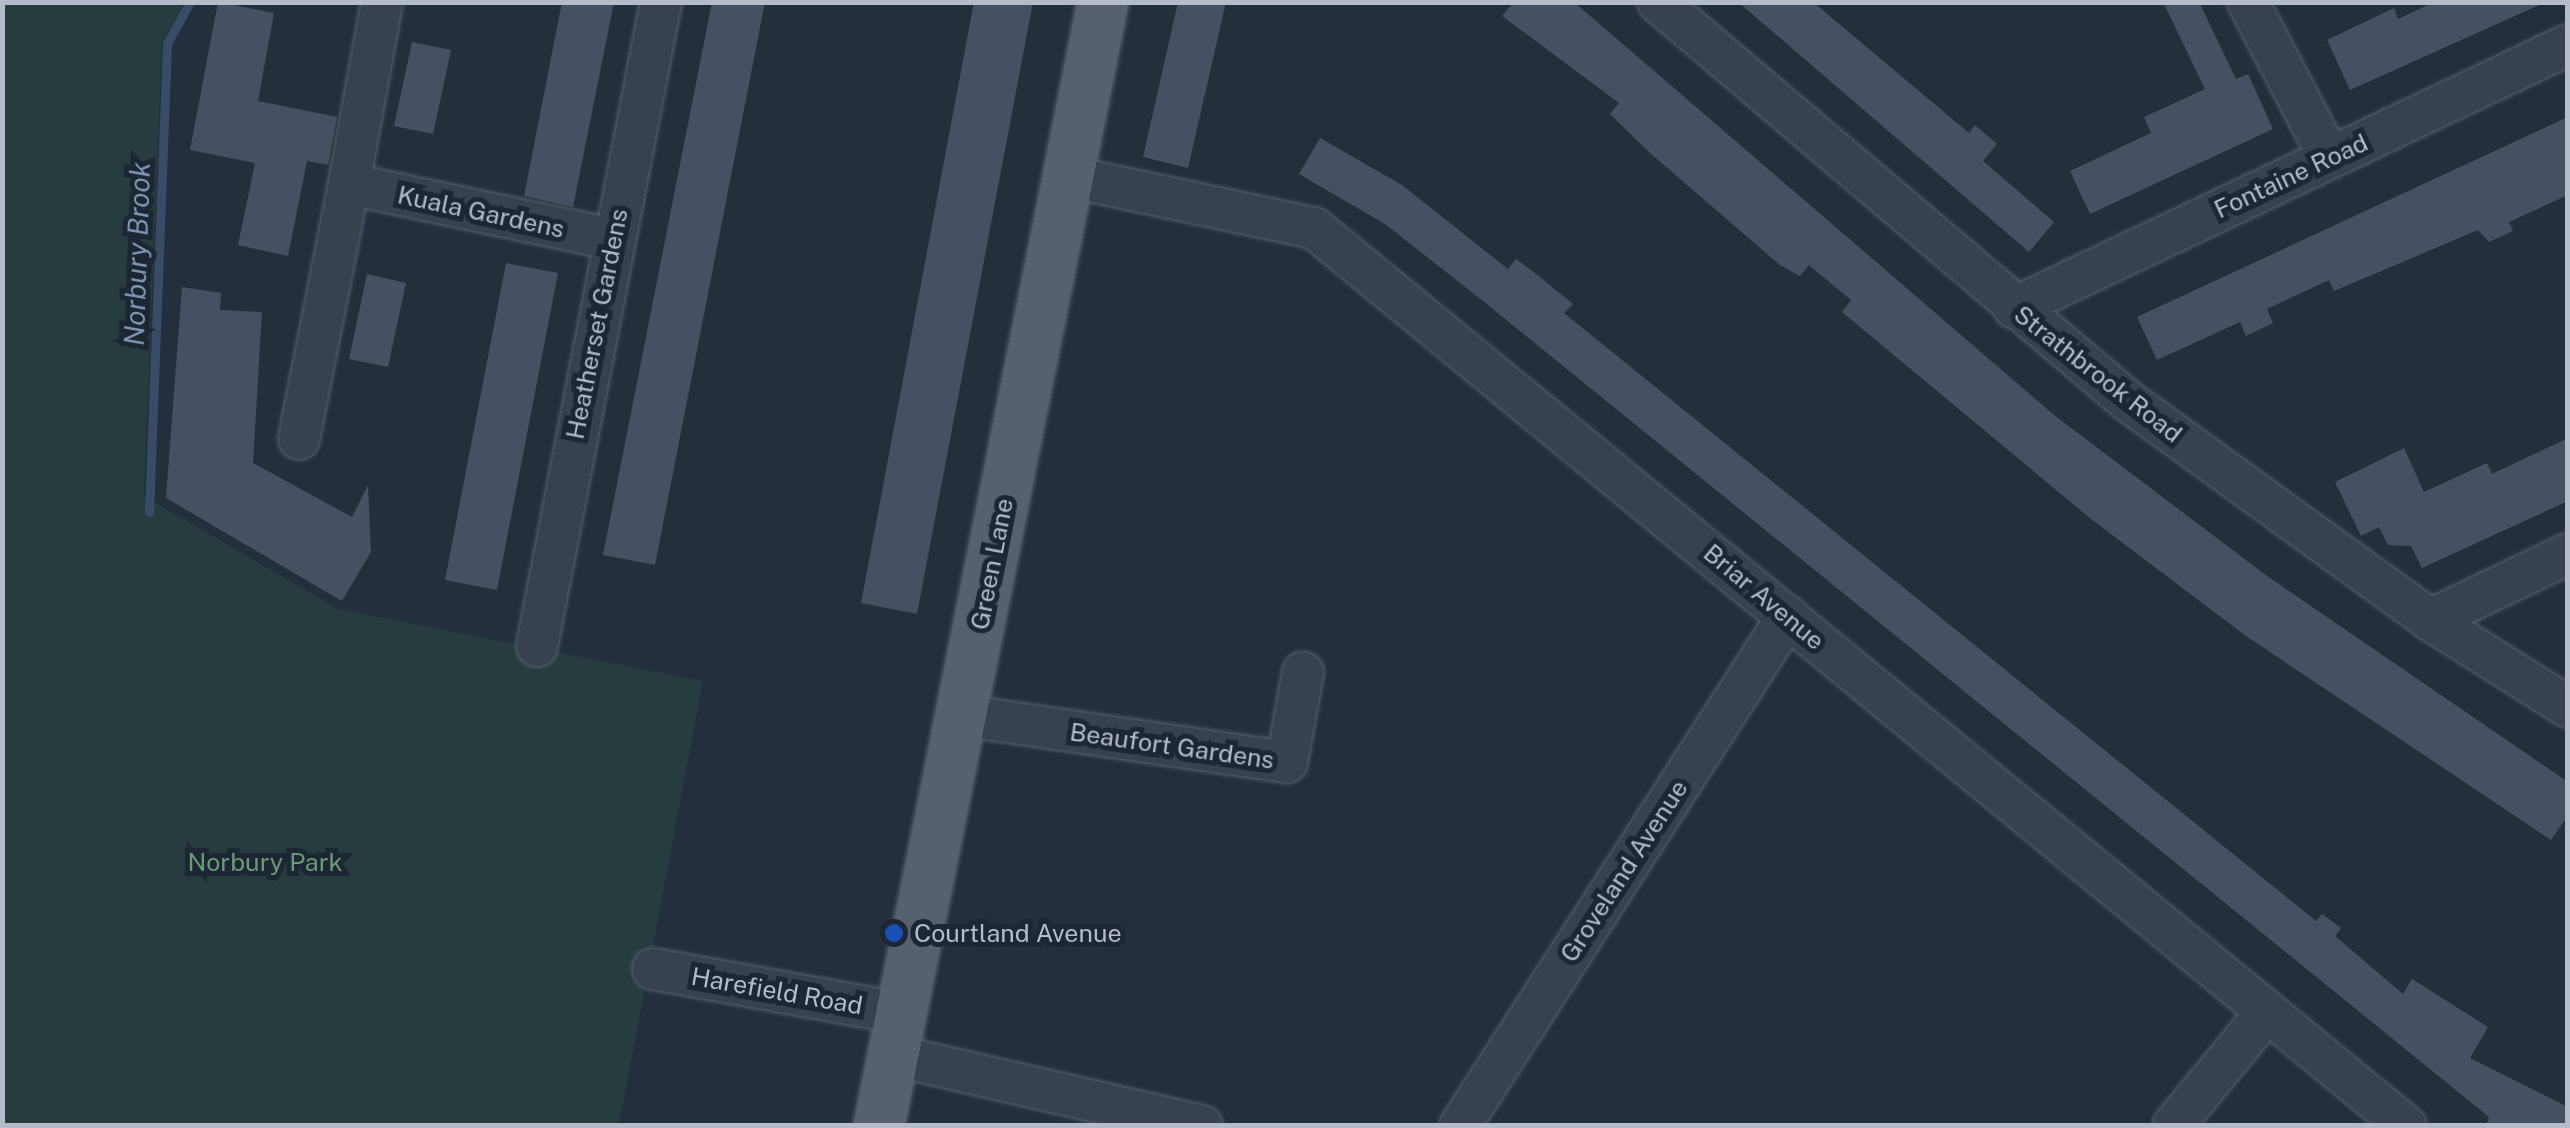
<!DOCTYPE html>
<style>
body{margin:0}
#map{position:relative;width:2570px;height:1128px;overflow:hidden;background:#242f3e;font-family:"Public Sans",sans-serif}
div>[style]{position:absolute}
.green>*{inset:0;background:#263c3f}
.stream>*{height:9px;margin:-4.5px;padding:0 4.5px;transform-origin:4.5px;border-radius:4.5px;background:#394c67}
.building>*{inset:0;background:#455162}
.roads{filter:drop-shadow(0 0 2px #565f6c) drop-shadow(0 0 2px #565f6c)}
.minor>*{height:40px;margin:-20px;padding:0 20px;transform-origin:20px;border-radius:20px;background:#38414e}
.major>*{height:50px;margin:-25px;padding:0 25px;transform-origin:25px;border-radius:25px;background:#56606e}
.dots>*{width:28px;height:28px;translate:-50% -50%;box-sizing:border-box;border:5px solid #1d2633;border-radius:50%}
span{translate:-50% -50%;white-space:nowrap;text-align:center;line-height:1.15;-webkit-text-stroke:10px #1d2633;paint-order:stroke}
.street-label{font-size:25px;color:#b4bcc9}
.park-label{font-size:25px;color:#6b9a76}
.poi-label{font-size:25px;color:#b4bcc9}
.left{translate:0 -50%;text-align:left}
.water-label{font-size:28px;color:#7c92b1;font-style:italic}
.frame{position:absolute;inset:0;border:5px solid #b4bcc9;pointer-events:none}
</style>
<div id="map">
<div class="green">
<i style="clip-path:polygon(2px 3px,184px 3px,162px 42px,144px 496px,338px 609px,703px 681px,619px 1125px,3px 1125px)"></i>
</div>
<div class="stream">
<i style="left:149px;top:512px;width:469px;rotate:-87.8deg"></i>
<i style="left:167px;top:43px;width:47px;rotate:-60.7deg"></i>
</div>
<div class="building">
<i style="clip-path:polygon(218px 2px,274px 13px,258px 101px,337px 117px,328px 165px,307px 161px,288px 256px,238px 245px,255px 163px,190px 150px)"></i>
<i style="clip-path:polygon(562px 2px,614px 2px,573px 207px,524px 196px)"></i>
<i style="clip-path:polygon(712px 2px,765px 2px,655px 565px,603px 555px)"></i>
<i style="clip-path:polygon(974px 2px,1033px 2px,917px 614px,861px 603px)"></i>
<i style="clip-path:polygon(1178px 2px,1226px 2px,1188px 168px,1143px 157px)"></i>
<i style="clip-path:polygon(1514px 2px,1574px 2px,2054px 415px,2267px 576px,2568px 782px,2568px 815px,2551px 840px,2246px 636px,2091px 519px,1842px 312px,1851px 300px,1809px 265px,1800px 276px,1780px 265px,1650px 153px,1610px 114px,1619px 103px,1502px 16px)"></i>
<i style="clip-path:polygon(1738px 2px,1813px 2px,1969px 133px,1975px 125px,1997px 144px,1983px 161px,2054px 222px,2029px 252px)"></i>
<i style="clip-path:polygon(2163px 2px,2199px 2px,2236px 79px,2248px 74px,2273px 129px,2090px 214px,2070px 171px,2151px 133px,2144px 117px,2205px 89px)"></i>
<i style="clip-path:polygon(2434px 2px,2546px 2px,2350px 90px,2327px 40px,2394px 8px,2398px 19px)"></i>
<i style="clip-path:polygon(412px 42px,451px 50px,433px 134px,394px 126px)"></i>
<i style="clip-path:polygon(2568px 117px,2568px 195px,2509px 222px,2513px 231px,2489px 242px,2478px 230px,2334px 291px,2329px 280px,2267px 309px,2273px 323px,2246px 336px,2240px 322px,2157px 360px,2137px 317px)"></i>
<i style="clip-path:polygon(1320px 138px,1402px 185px,1508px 269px,1516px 259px,1535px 273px,1573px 304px,1564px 313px,2316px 921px,2322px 914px,2341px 928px,2335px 936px,2403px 994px,2412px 979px,2488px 1027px,2470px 1058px,2568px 1107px,2568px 1126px,2486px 1126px,2489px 1117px,1483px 301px,1385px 224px,1299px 174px)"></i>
<i style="clip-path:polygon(506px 263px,558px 273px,497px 590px,445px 580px)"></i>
<i style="clip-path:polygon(367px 274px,406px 283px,388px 367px,349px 359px)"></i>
<i style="clip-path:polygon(182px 287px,221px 293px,220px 310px,262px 312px,253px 463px,352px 517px,368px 485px,371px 552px,342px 601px,166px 498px)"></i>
<i style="clip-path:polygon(2568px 438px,2568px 501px,2422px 568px,2411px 546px,2388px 545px,2379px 527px,2361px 536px,2335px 482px,2404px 448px,2424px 492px,2487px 463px,2492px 474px)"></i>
</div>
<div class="roads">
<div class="minor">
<i style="left:1658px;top:2px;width:617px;rotate:40.33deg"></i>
<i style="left:2128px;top:401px;width:373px;rotate:35.9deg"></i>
<i style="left:2430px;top:620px;width:163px;rotate:32.2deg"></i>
<i style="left:2248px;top:2px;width:175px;rotate:62.4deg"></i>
<i style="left:1071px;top:177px;width:248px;rotate:11.9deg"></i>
<i style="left:1314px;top:228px;width:1414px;rotate:39.43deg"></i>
<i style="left:349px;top:184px;width:185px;rotate:-79.7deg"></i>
<i style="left:2014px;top:308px;width:613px;rotate:-25.4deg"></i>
<i style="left:299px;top:439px;width:260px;rotate:-78.9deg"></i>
<i style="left:349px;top:184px;width:269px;rotate:11.8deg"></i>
<i style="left:2430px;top:620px;width:153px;rotate:-25.6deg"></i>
<i style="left:537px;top:646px;width:656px;rotate:-79.1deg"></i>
<i style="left:966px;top:716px;width:324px;rotate:8.2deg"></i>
<i style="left:1287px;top:762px;width:91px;rotate:-79.9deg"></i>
<i style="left:653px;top:969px;width:252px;rotate:10.1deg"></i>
<i style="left:892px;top:1055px;width:318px;rotate:12.9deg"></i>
<i style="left:1460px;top:1126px;width:606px;rotate:-57.25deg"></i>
<i style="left:2173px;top:1126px;width:148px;rotate:-50.5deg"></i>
</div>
<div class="major">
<i style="left:879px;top:1126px;width:1146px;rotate:-78.73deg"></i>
</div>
</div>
<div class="dots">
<i style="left:894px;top:933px;background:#1a4fb4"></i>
</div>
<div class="street-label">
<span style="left:2291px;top:176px;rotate:-25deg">Fontaine Road</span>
<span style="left:481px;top:212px;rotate:12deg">Kuala Gardens</span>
<span style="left:597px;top:324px;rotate:-79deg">Heatherset Gardens</span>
<span style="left:2098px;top:374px;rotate:38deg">Strathbrook Road</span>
<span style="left:992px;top:564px;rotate:-79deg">Green Lane</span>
<span style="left:1764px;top:597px;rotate:40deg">Briar Avenue</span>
<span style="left:1172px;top:746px;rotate:8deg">Beaufort Gardens</span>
<span style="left:1624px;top:871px;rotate:-57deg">Groveland Avenue</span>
<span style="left:777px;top:991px;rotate:10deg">Harefield Road</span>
</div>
<div class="park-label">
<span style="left:265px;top:862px">Norbury Park</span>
</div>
<div class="poi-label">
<span class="left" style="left:914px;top:933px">Courtland Avenue</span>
</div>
<div class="water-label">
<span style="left:137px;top:254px;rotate:-88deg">Norbury Brook</span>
</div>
<div class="frame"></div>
</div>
